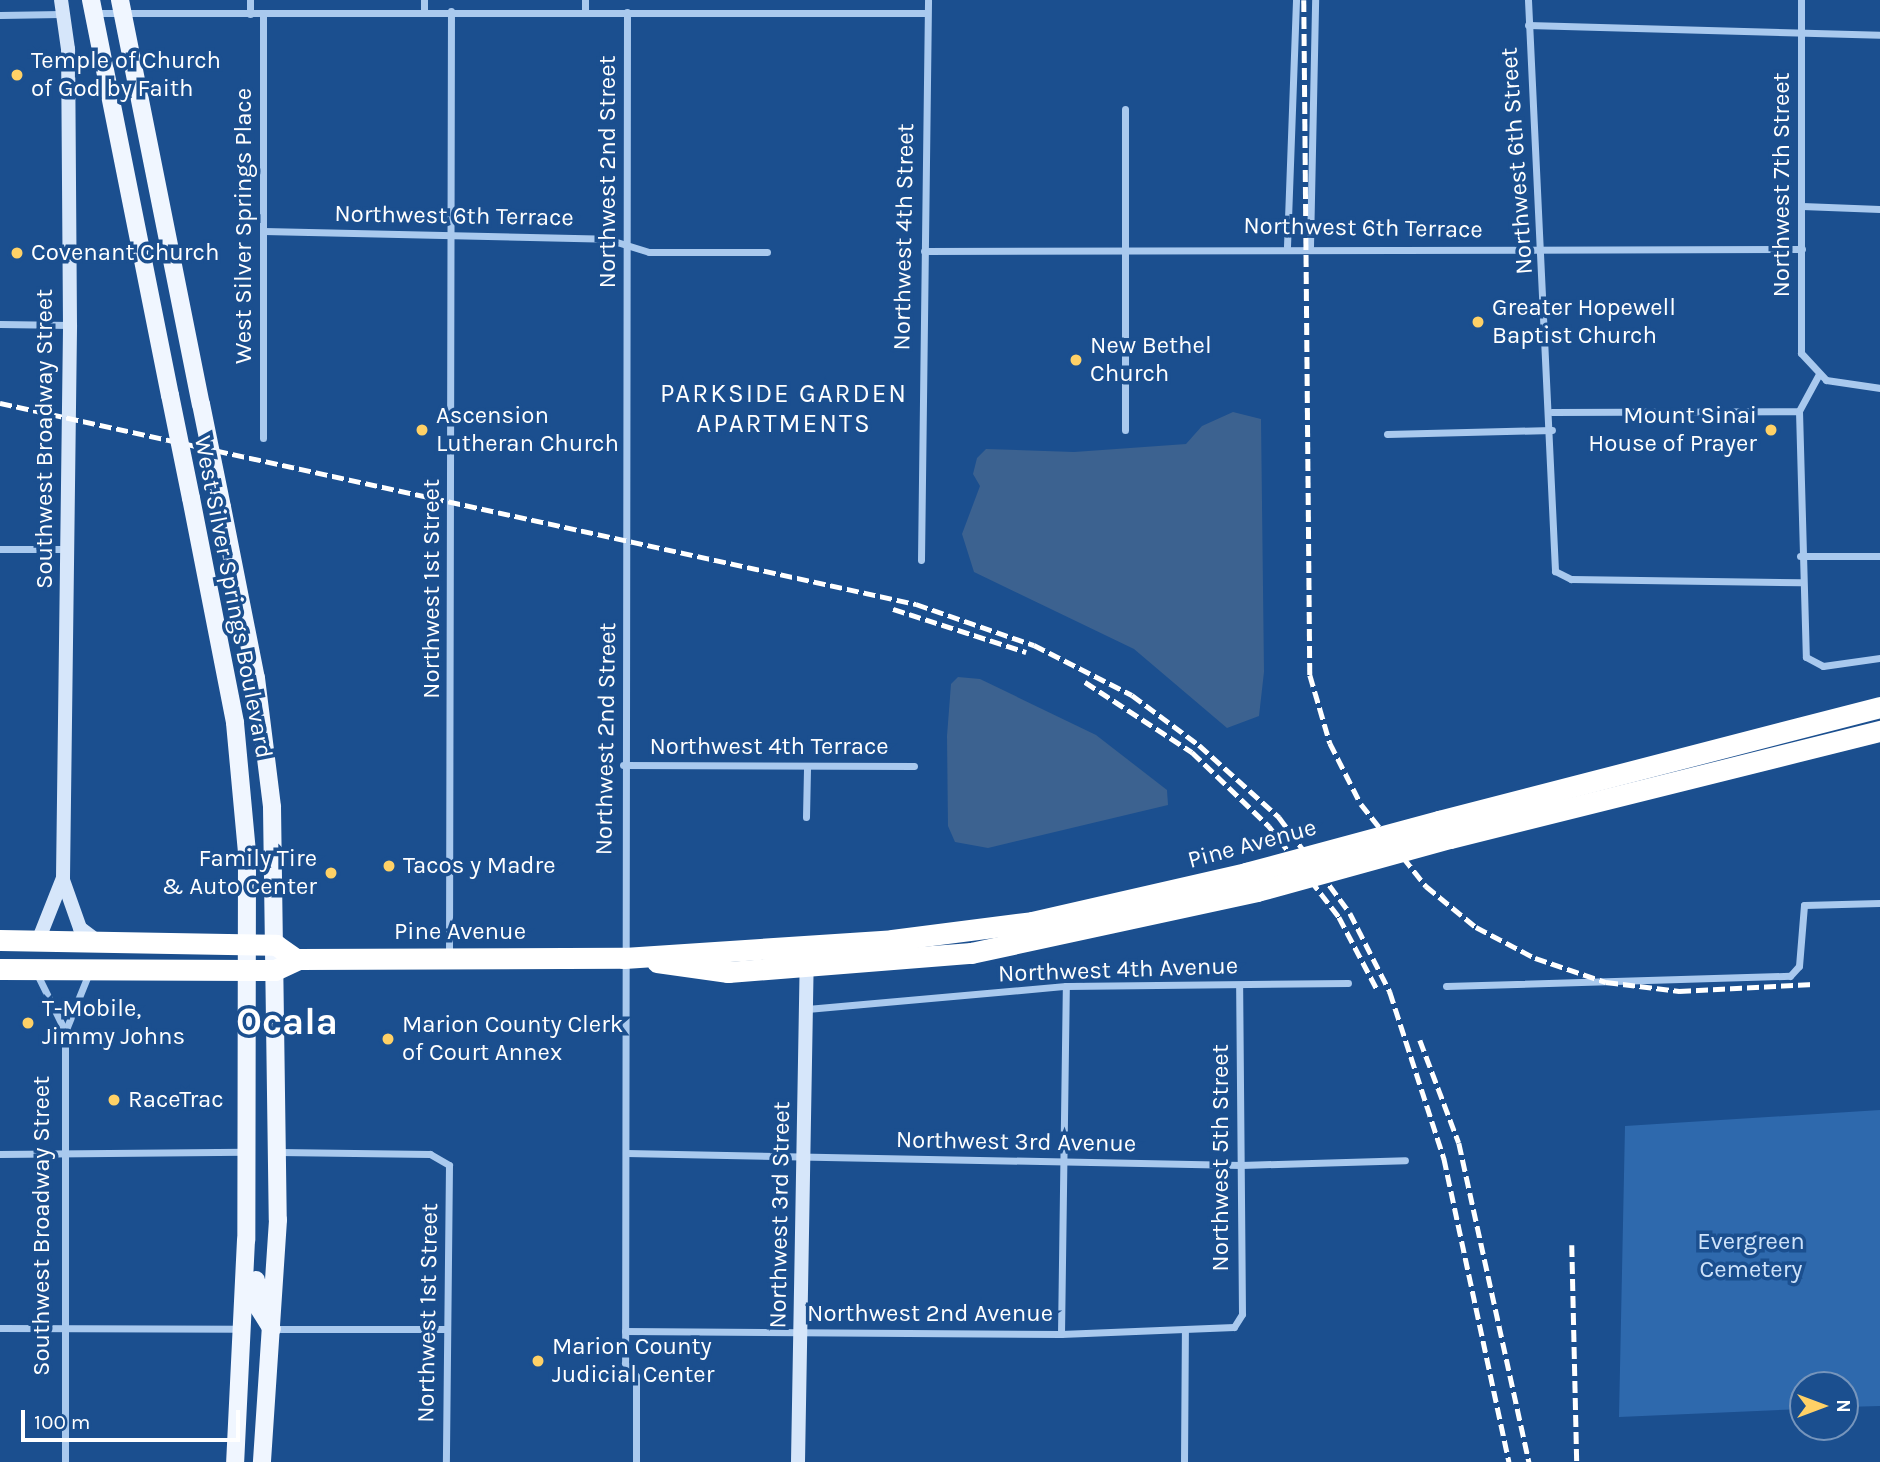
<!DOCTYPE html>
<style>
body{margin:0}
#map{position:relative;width:1880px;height:1462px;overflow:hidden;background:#1b4f8f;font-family:Karla,sans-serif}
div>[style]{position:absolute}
.green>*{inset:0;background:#2e69ad}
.water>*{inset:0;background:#3c6290}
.street>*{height:7px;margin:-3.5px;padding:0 3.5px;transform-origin:3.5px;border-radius:3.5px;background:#a9c9ee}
.secondary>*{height:14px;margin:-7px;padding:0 7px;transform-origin:7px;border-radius:7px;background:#d6e6fa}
.primary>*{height:18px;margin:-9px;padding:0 9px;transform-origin:9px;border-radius:9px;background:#f0f6ff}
.highway>*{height:21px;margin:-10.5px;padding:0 10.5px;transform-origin:10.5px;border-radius:10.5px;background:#fff}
.rail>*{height:4.5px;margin-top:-2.25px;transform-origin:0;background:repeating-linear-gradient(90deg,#fff 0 12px,transparent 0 17px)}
.primary-bridge>*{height:18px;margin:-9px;padding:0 9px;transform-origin:9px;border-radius:9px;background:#f0f6ff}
.highway-bridge>*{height:21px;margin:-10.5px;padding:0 10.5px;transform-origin:10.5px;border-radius:10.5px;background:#fff}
.dots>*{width:19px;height:19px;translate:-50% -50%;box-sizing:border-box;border:4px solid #1b4f8f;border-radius:50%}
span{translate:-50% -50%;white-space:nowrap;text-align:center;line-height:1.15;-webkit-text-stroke:7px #1b4f8f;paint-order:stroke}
.poi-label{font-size:24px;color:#fff}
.left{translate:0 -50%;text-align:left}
.right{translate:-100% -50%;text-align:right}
.street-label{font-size:24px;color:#fff}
.park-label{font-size:24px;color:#cfe3fa}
.neighbourhood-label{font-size:26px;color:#fff;letter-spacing:2px}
.town-label{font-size:38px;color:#fff;font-weight:700}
.north{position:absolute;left:1789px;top:1371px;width:70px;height:70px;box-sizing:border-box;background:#1b4f8f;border:2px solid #7695bc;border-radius:50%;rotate:90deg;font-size:19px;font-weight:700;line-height:28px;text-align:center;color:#fff}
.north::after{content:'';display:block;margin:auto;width:24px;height:32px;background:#ffd166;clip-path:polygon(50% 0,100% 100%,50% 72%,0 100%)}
.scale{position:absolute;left:21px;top:1410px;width:219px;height:32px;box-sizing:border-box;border:4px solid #fff;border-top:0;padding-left:9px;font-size:21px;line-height:24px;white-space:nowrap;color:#fff;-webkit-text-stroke:5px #1b4f8f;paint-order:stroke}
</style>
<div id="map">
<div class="green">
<i style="clip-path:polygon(1880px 1110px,1880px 1406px,1845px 1407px,1845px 1385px,1803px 1385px,1803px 1409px,1619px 1417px,1625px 1126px)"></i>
</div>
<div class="water">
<i style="clip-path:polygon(1233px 412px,1261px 419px,1264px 672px,1259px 716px,1227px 728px,1134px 649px,974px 572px,962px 534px,980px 486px,973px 474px,977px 458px,986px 449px,1074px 452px,1186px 444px,1202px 426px)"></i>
<i style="clip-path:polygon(958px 677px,980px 679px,1096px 735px,1167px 790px,1168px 805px,988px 848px,955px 842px,948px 826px,947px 736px,951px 684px)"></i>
</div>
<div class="street">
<i style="left:250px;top:0;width:14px;rotate:90deg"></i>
<i style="left:424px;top:0;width:12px;rotate:90deg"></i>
<i style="left:585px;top:0;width:11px;rotate:90deg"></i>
<i style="left:1528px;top:0;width:572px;rotate:87.29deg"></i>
<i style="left:1555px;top:571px;width:18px;rotate:27deg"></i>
<i style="left:1571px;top:579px;width:229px;rotate:0.8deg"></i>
<i style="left:1801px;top:0;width:353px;rotate:90deg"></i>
<i style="left:1801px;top:353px;width:37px;rotate:47deg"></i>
<i style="left:1826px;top:380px;width:55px;rotate:8.4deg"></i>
<i style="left:627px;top:12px;width:1351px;rotate:90.08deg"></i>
<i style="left:625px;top:1363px;width:17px;rotate:50deg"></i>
<i style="left:636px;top:1376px;width:86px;rotate:90deg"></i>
<i style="left:93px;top:13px;width:834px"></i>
<i style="left:0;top:15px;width:61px;rotate:-0.9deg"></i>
<i style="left:1528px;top:25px;width:352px;rotate:1.6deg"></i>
<i style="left:1125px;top:109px;width:321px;rotate:90deg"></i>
<i style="left:1802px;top:206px;width:78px;rotate:2.2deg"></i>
<i style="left:264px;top:231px;width:343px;rotate:1.3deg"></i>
<i style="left:607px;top:239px;width:44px;rotate:17.2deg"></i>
<i style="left:649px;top:252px;width:118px"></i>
<i style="left:1287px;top:246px;width:246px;rotate:-87.9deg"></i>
<i style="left:1310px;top:246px;width:246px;rotate:-88.8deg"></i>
<i style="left:924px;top:251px;width:878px;rotate:-0.13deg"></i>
<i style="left:0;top:324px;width:70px;rotate:0.8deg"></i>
<i style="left:1819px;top:374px;width:42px;rotate:118.4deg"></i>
<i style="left:1799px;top:411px;width:246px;rotate:88.4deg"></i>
<i style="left:1806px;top:657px;width:19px;rotate:28deg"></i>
<i style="left:1823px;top:666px;width:58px;rotate:-8deg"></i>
<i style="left:1552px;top:412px;width:247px;rotate:-0.2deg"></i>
<i style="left:1387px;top:434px;width:165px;rotate:-1.4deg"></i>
<i style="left:263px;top:438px;width:423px;rotate:-90deg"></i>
<i style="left:0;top:549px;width:67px"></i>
<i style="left:1800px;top:556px;width:80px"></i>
<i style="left:921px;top:560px;width:560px;rotate:-89.28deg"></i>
<i style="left:623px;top:765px;width:291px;rotate:0.2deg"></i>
<i style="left:806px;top:817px;width:49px;rotate:-88.8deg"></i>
<i style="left:449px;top:957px;width:946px;rotate:-89.88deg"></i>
<i style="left:37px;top:974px;width:64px;rotate:63.8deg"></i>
<i style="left:1446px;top:986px;width:344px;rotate:-1.7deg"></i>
<i style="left:1790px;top:976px;width:13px;rotate:-48deg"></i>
<i style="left:1799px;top:966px;width:61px;rotate:-85.3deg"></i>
<i style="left:1804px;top:905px;width:76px;rotate:-1.5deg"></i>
<i style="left:807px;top:1009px;width:260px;rotate:-5.1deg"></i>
<i style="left:1066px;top:986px;width:282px;rotate:-0.6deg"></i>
<i style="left:279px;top:1152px;width:151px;rotate:0.8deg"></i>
<i style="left:430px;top:1154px;width:22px;rotate:30deg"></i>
<i style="left:449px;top:1165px;width:297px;rotate:90.6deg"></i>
<i style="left:626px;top:1153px;width:615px;rotate:1.12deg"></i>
<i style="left:1241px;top:1165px;width:164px;rotate:-1.7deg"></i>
<i style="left:0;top:1154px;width:245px;rotate:-0.5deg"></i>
<i style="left:0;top:1328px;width:240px;rotate:0.2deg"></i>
<i style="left:273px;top:1329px;width:174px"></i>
<i style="left:625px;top:1331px;width:436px;rotate:0.4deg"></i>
<i style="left:1061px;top:1334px;width:173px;rotate:-2.3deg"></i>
<i style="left:1234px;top:1327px;width:15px;rotate:-58deg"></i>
<i style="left:1242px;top:1314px;width:328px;rotate:-90.5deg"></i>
<i style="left:1061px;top:1334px;width:348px;rotate:-89.2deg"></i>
<i style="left:65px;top:1462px;width:430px;rotate:-90deg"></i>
<i style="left:65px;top:1032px;width:61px;rotate:-68deg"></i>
<i style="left:1184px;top:1462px;width:130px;rotate:-89.6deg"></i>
</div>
<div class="secondary">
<i style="left:63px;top:880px;width:51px;rotate:70.5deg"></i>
<i style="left:80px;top:928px;width:21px;rotate:37deg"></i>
<i style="left:38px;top:941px;width:68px;rotate:-68.4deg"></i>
<i style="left:63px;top:878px;width:553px;rotate:-89.27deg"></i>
<i style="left:70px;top:325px;width:276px;rotate:-90.4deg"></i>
<i style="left:68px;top:49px;width:49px;rotate:-98.1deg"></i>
<i style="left:798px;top:1462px;width:493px;rotate:-89deg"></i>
</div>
<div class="primary">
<i style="left:91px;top:0;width:403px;rotate:78.7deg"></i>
<i style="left:120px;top:0;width:412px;rotate:78.7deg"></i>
<i style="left:191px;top:498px;width:229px;rotate:78.9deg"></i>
<i style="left:235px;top:723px;width:131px;rotate:84.7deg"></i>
<i style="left:247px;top:853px;width:387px;rotate:90.1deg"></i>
<i style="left:246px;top:1240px;width:222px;rotate:92.8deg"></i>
<i style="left:222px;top:507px;width:174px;rotate:78.8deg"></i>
<i style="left:256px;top:678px;width:130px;rotate:82.9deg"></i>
<i style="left:272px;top:807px;width:413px;rotate:89.2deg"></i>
<i style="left:278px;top:1220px;width:243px;rotate:93.8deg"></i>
<i style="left:256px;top:1280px;width:27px;rotate:86deg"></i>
<i style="left:258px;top:1307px;width:26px;rotate:58deg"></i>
</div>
<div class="highway">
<i style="left:1439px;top:821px;width:455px;rotate:-14.5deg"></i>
<i style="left:1450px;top:838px;width:443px;rotate:-14deg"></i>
<i style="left:0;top:940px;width:276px;rotate:1deg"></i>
<i style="left:276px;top:945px;width:24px;rotate:35deg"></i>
<i style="left:657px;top:962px;width:72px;rotate:8deg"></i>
<i style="left:728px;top:972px;width:244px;rotate:-4.5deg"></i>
<i style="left:971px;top:953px;width:293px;rotate:-12.2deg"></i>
<i style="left:0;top:969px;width:275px;rotate:0.2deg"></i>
<i style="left:275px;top:970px;width:26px;rotate:-25deg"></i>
<i style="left:299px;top:959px;width:325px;rotate:-0.2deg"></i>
<i style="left:624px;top:958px;width:269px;rotate:-3.8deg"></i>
<i style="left:892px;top:940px;width:141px;rotate:-7.3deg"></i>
<i style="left:1032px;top:922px;width:220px;rotate:-12.9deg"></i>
</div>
<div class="rail">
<i style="left:1304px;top:0;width:675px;rotate:89.49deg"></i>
<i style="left:1310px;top:675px;width:71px;rotate:73.6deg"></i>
<i style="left:1330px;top:743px;width:68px;rotate:63.1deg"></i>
<i style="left:1361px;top:804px;width:105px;rotate:51.6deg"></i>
<i style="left:1426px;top:886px;width:65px;rotate:39.4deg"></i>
<i style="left:1476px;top:927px;width:67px;rotate:27.7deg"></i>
<i style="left:1535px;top:958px;width:75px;rotate:18.7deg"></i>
<i style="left:1606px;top:982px;width:74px;rotate:7deg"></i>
<i style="left:1679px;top:991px;width:135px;rotate:-3deg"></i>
<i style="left:0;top:403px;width:938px;rotate:12.38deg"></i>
<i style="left:916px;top:604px;width:125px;rotate:19.2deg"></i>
<i style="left:1034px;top:645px;width:110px;rotate:27deg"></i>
<i style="left:1132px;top:695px;width:84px;rotate:36.7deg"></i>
<i style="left:1199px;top:745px;width:108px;rotate:42deg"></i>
<i style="left:1279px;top:817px;width:119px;rotate:53.5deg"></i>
<i style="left:1350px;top:913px;width:89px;rotate:63.1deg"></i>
<i style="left:1390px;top:992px;width:175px;rotate:72deg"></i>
<i style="left:1444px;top:1158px;width:311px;rotate:77.9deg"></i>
<i style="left:893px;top:609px;width:140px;rotate:17.9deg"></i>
<i style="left:1085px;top:682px;width:128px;rotate:33.2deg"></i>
<i style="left:1192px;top:752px;width:107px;rotate:43.9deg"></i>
<i style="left:1269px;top:826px;width:115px;rotate:52.4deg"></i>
<i style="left:1339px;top:917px;width:81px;rotate:62.2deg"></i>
<i style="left:1420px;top:1040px;width:110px;rotate:69.3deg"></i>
<i style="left:1459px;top:1143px;width:327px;rotate:77.6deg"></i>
<i style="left:1572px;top:1245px;width:217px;rotate:88.7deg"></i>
</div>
<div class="primary-bridge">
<i style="left:170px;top:395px;width:105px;rotate:78.5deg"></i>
<i style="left:201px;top:404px;width:105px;rotate:78.5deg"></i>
</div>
<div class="highway-bridge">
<i style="left:1246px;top:873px;width:200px;rotate:-15.1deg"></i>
<i style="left:1257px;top:891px;width:200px;rotate:-15.4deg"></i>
</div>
<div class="dots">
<i style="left:17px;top:75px;background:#ffd166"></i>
<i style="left:17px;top:253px;background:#ffd166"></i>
<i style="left:1478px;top:322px;background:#ffd166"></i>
<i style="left:1076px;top:360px;background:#ffd166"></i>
<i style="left:422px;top:430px;background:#ffd166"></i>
<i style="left:1771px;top:430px;background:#ffd166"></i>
<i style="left:389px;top:866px;background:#ffd166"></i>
<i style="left:331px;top:873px;background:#ffd166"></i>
<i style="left:28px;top:1023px;background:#ffd166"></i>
<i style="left:388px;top:1039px;background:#ffd166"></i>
<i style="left:114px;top:1100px;background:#ffd166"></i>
<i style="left:538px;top:1361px;background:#ffd166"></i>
</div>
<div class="poi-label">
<span class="left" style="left:31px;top:75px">Temple of Church<br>of God by Faith</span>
<span class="left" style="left:31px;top:253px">Covenant Church</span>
<span class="left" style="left:1492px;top:322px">Greater Hopewell<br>Baptist Church</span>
<span class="left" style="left:1090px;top:360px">New Bethel<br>Church</span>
<span class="left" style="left:436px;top:430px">Ascension<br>Lutheran Church</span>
<span class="right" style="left:1757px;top:430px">Mount Sinai<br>House of Prayer</span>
<span class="right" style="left:317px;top:873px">Family Tire<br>&amp; Auto Center</span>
<span class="left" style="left:403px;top:866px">Tacos y Madre</span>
<span class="left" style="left:42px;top:1023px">T-Mobile,<br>Jimmy Johns</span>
<span class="left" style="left:402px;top:1039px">Marion County Clerk<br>of Court Annex</span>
<span class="left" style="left:128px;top:1100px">RaceTrac</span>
<span class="left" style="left:552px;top:1361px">Marion County<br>Judicial Center</span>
</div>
<div class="street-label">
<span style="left:1517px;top:161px;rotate:-94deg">Northwest 6th Street</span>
<span style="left:608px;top:172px;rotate:-90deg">Northwest 2nd Street</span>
<span style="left:1782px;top:185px;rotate:-90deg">Northwest 7th Street</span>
<span style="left:454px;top:216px;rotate:1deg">Northwest 6th Terrace</span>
<span style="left:244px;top:226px;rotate:-90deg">West Silver Springs Place</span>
<span style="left:1363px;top:228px;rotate:1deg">Northwest 6th Terrace</span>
<span style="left:904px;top:237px;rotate:-89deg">Northwest 4th Street</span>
<span style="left:45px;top:439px;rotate:-90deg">Southwest Broadway Street</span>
<span style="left:432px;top:589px;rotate:-90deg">Northwest 1st Street</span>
<span style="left:233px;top:597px;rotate:79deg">West Silver Springs Boulevard</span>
<span style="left:606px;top:739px;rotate:-89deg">Northwest 2nd Street</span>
<span style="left:769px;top:747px">Northwest 4th Terrace</span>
<span style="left:1252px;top:844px;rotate:-15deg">Pine Avenue</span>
<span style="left:460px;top:932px">Pine Avenue</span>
<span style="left:1118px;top:970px;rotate:-2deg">Northwest 4th Avenue</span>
<span style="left:1016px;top:1142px;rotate:1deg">Northwest 3rd Avenue</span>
<span style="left:1221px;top:1158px;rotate:-90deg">Northwest 5th Street</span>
<span style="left:780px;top:1215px;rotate:-89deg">Northwest 3rd Street</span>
<span style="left:42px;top:1226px;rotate:-90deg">Southwest Broadway Street</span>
<span style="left:428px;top:1313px;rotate:-89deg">Northwest 1st Street</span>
<span style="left:930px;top:1314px">Northwest 2nd Avenue</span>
</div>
<div class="park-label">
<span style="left:1751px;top:1256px">Evergreen<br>Cemetery</span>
</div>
<div class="neighbourhood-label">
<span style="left:784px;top:409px">PARKSIDE GARDEN<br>APARTMENTS</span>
</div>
<div class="town-label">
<span style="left:287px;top:1022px">Ocala</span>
</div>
<div class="north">N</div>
<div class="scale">100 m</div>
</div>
